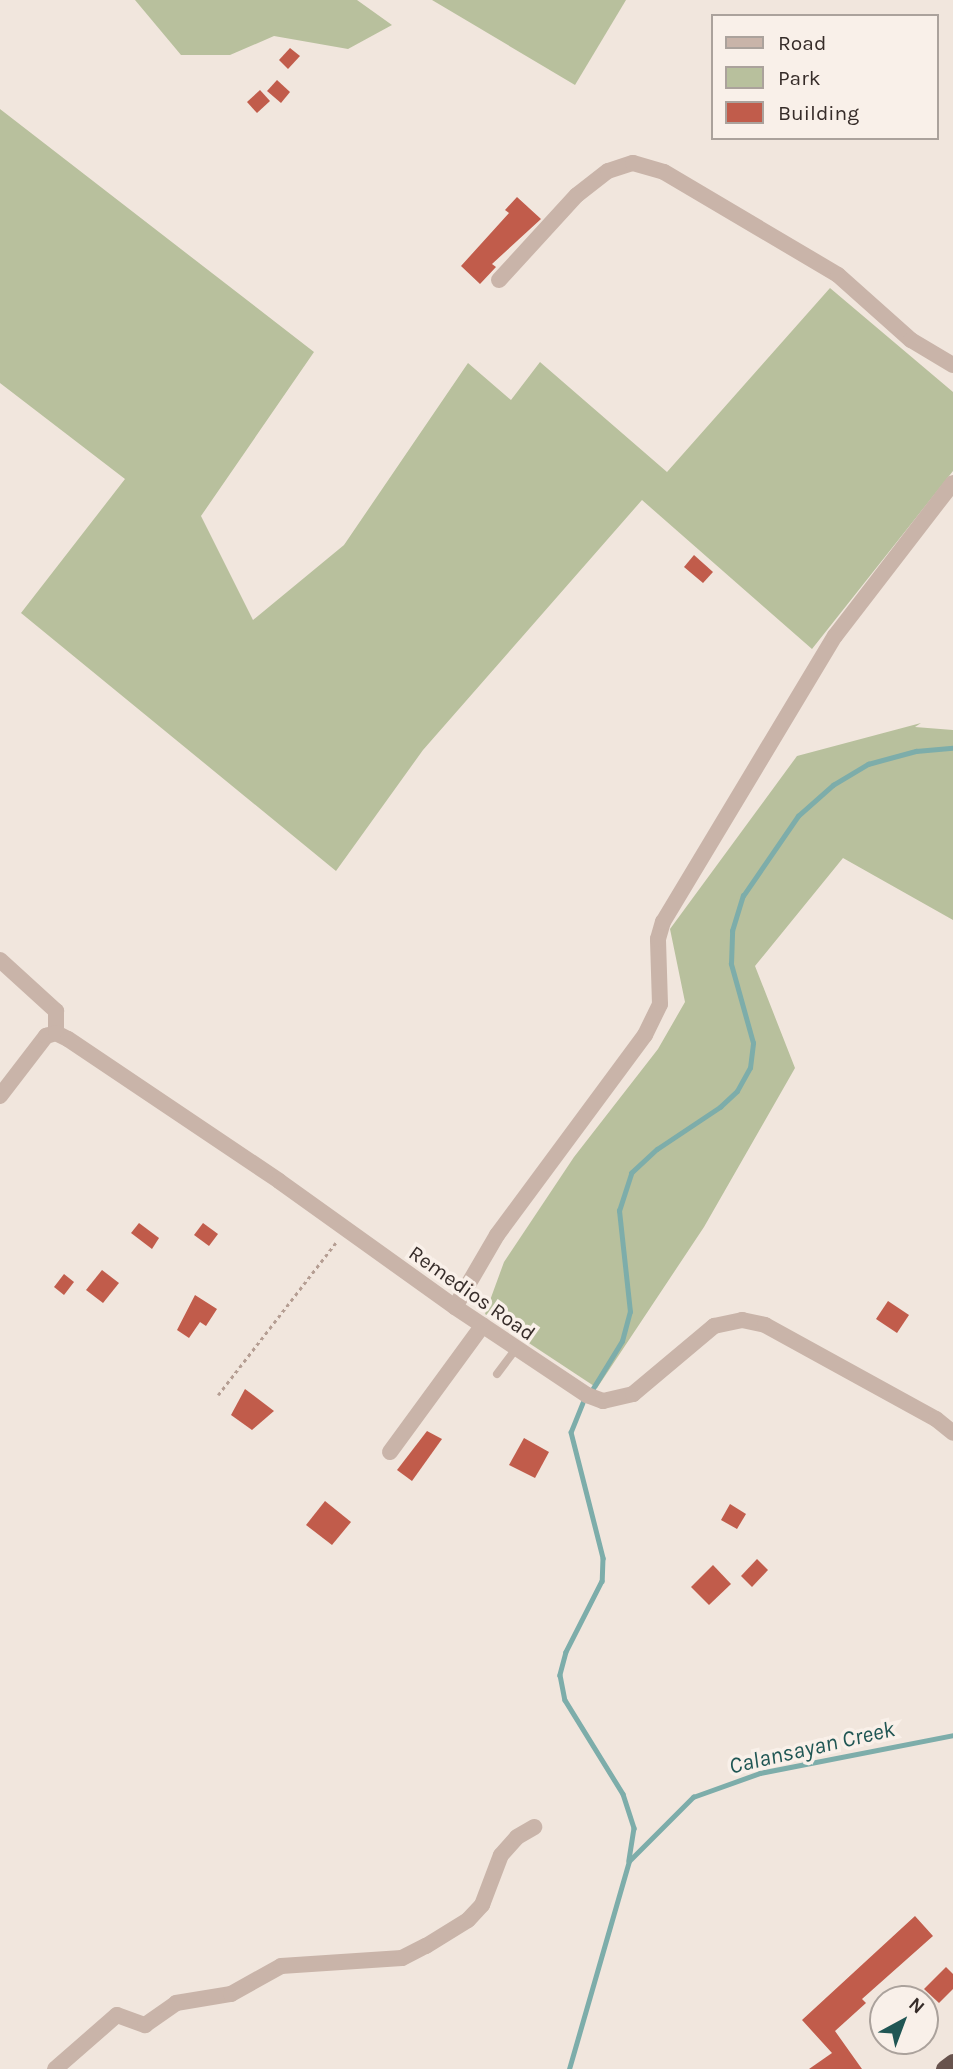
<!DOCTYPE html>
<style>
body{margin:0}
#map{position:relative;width:953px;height:2069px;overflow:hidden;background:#f1e6dd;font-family:Karla,sans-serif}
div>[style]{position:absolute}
.green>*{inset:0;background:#b8c09d}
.stream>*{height:4.5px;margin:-2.25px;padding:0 2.25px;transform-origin:2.25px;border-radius:2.25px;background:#7dadaa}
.building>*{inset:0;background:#c15c4b}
.path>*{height:2.5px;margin-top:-1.25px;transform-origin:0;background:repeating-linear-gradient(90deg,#b59e93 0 3.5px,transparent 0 7px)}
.service>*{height:8px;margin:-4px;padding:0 4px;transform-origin:4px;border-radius:4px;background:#c9b4a9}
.minor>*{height:16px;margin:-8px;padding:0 8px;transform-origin:8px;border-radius:8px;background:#c9b4a9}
.trunk>*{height:19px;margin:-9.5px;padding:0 9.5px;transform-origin:9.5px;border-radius:9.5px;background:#68534d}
span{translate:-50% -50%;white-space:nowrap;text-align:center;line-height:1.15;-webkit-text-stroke:7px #f9f0e9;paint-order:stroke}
.street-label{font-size:21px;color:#362c29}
.water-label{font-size:23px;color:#205654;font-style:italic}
.legend{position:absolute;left:711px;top:14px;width:228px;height:126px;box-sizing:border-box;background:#f9f0e9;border:2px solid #aba29c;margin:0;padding:9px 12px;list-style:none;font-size:21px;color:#362c29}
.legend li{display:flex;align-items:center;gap:14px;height:35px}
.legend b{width:35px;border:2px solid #aba29c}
.north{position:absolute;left:869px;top:1985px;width:70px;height:70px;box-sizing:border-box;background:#f9f0e9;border:2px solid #aba29c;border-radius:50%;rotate:41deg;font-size:19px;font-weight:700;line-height:28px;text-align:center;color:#362c29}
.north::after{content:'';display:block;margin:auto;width:24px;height:32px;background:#205654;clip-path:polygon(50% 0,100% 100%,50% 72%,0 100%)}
</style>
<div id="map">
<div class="green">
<i style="clip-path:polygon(135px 0,357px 0,392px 25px,348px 49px,274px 36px,230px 55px,181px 55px)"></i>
<i style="clip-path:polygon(432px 0,626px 0,575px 85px)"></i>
<i style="clip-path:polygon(0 109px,314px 352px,201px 516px,253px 620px,344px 545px,468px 363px,511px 400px,540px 362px,667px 472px,830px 288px,953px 392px,953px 471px,812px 649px,642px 500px,423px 750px,336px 871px,21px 613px,125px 479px,0 383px)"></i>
<i style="clip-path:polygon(921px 723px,915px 727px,953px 730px,953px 920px,843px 858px,755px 966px,795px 1068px,704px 1227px,597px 1388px,485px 1314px,504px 1262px,574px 1157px,658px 1049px,685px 1002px,670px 929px,797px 756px)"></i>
</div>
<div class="stream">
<i style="left:592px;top:1390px;width:57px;rotate:-58.5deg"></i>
<i style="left:622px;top:1341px;width:30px;rotate:-75deg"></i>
<i style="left:630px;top:1312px;width:102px;rotate:-96.2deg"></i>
<i style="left:619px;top:1211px;width:40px;rotate:-72deg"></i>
<i style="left:631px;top:1173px;width:35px;rotate:-43deg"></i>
<i style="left:657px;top:1149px;width:76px;rotate:-33.7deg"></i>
<i style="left:720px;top:1107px;width:23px;rotate:-43deg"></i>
<i style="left:737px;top:1091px;width:26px;rotate:-61deg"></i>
<i style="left:750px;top:1068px;width:25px;rotate:-83deg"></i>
<i style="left:753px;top:1043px;width:82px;rotate:-105.6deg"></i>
<i style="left:731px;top:964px;width:33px;rotate:-88deg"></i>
<i style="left:732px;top:931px;width:37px;rotate:-73deg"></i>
<i style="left:743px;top:896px;width:97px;rotate:-55.5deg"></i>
<i style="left:798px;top:816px;width:47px;rotate:-41.5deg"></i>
<i style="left:833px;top:785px;width:41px;rotate:-31deg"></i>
<i style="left:868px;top:764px;width:50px;rotate:-15.2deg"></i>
<i style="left:916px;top:751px;width:37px;rotate:-5deg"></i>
<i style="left:583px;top:1403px;width:31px;rotate:112deg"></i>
<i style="left:571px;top:1432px;width:130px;rotate:75.7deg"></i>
<i style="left:603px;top:1558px;width:23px;rotate:92deg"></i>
<i style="left:602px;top:1581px;width:80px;rotate:116.9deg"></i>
<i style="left:566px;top:1652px;width:24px;rotate:105deg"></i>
<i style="left:560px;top:1675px;width:25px;rotate:79deg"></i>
<i style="left:565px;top:1700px;width:110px;rotate:58.3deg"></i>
<i style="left:623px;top:1794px;width:36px;rotate:72deg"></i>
<i style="left:634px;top:1828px;width:33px;rotate:99deg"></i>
<i style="left:569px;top:2069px;width:216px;rotate:-73.9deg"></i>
<i style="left:629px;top:1861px;width:91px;rotate:-45deg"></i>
<i style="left:693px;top:1797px;width:71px;rotate:-19.7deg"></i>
<i style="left:760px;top:1773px;width:197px;rotate:-11.1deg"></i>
</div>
<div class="building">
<i style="clip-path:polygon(290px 48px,300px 56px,288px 69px,279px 60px)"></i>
<i style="clip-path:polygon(277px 80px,290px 92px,281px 103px,267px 91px)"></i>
<i style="clip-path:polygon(260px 90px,270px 101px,257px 113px,247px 102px)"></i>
<i style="clip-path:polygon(517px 197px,541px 219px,492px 264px,496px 267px,480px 284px,461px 266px,509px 213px,505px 210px)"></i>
<i style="clip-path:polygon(694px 555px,713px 572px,703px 583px,684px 567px)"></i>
<i style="clip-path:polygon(139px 1223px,159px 1238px,152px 1249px,131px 1233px)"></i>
<i style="clip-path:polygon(203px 1223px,218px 1234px,209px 1246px,194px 1235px)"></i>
<i style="clip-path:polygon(102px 1270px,119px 1283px,103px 1303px,86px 1290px)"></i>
<i style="clip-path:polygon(64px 1274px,74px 1282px,64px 1295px,54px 1287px)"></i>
<i style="clip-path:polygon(195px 1295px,217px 1309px,206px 1326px,200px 1322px,189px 1338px,177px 1330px)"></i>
<i style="clip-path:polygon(888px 1301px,909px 1315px,897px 1333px,876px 1319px)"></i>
<i style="clip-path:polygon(245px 1389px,274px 1411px,252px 1430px,231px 1415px)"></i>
<i style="clip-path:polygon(427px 1431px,442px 1439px,412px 1481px,397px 1470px)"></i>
<i style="clip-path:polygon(524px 1438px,549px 1452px,535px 1478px,509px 1465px)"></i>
<i style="clip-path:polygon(325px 1501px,351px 1522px,332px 1545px,306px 1525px)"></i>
<i style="clip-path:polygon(730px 1504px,746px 1514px,737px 1529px,721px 1520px)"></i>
<i style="clip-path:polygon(757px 1559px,768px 1570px,752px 1587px,741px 1576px)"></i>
<i style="clip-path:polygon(713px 1565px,731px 1584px,709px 1605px,691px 1587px)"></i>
<i style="clip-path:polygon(915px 1916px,933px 1936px,862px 1999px,866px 2003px,835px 2031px,862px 2069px,809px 2069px,832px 2053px,802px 2020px)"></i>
<i style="clip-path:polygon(946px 1967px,953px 1974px,953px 1989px,939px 2003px,924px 1989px)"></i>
</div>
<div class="path">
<i style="left:218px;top:1395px;width:195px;rotate:-52.3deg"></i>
</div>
<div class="service">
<i style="left:497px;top:1374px;width:31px;rotate:-53deg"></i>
</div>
<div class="minor">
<i style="left:499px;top:280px;width:115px;rotate:-47.5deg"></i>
<i style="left:577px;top:195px;width:39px;rotate:-38deg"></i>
<i style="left:608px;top:171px;width:26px;rotate:-18deg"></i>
<i style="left:633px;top:163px;width:32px;rotate:16deg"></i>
<i style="left:664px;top:172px;width:202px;rotate:30.6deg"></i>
<i style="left:838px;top:275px;width:98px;rotate:41.7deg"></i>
<i style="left:911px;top:340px;width:49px;rotate:30.8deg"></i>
<i style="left:0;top:960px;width:76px;rotate:42.3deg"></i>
<i style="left:56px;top:1011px;width:22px;rotate:90deg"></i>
<i style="left:0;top:1096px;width:76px;rotate:-52.5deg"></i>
<i style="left:46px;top:1036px;width:10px;rotate:-17deg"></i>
<i style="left:56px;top:1033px;width:13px;rotate:27deg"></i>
<i style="left:68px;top:1039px;width:254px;rotate:33.9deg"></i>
<i style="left:279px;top:1181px;width:216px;rotate:35.6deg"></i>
<i style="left:455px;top:1307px;width:159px;rotate:33.7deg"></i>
<i style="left:587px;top:1395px;width:17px;rotate:21deg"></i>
<i style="left:603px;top:1401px;width:31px;rotate:-13deg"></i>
<i style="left:633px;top:1394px;width:106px;rotate:-40deg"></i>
<i style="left:714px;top:1326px;width:29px;rotate:-12deg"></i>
<i style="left:742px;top:1320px;width:24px;rotate:12deg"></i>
<i style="left:765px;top:1325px;width:195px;rotate:28.8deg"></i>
<i style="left:936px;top:1419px;width:22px;rotate:39deg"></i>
<i style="left:455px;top:1307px;width:83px;rotate:-59.7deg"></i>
<i style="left:497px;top:1235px;width:249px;rotate:-53.5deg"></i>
<i style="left:645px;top:1035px;width:34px;rotate:-64deg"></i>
<i style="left:660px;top:1004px;width:65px;rotate:-91.8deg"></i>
<i style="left:658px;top:939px;width:18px;rotate:-74deg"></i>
<i style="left:663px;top:922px;width:334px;rotate:-59deg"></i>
<i style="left:835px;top:636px;width:193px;rotate:-52.4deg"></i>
<i style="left:390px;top:1452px;width:157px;rotate:-53.8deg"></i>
<i style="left:55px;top:2069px;width:82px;rotate:-41.1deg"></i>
<i style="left:117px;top:2015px;width:30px;rotate:20deg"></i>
<i style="left:145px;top:2025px;width:38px;rotate:-35deg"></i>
<i style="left:176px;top:2003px;width:56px;rotate:-9.3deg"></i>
<i style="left:231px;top:1994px;width:57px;rotate:-29.2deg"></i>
<i style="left:281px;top:1966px;width:121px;rotate:-3.8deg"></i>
<i style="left:402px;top:1958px;width:27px;rotate:-27deg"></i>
<i style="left:426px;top:1946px;width:49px;rotate:-31.8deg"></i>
<i style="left:468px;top:1920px;width:21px;rotate:-47deg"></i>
<i style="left:482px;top:1905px;width:53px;rotate:-69.2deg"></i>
<i style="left:501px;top:1855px;width:24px;rotate:-48deg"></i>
<i style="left:517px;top:1837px;width:20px;rotate:-30deg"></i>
</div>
<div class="trunk">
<i style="left:945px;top:2069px;width:10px;rotate:-37deg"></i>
</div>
<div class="street-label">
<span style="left:472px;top:1293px;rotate:35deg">Remedios Road</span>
</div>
<div class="water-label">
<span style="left:812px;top:1748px;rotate:-13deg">Calansayan Creek</span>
</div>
<ul class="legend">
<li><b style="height:9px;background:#c9b4a9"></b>Road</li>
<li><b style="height:19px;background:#b8c09d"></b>Park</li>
<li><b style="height:19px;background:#c15c4b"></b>Building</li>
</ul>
<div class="north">N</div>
</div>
